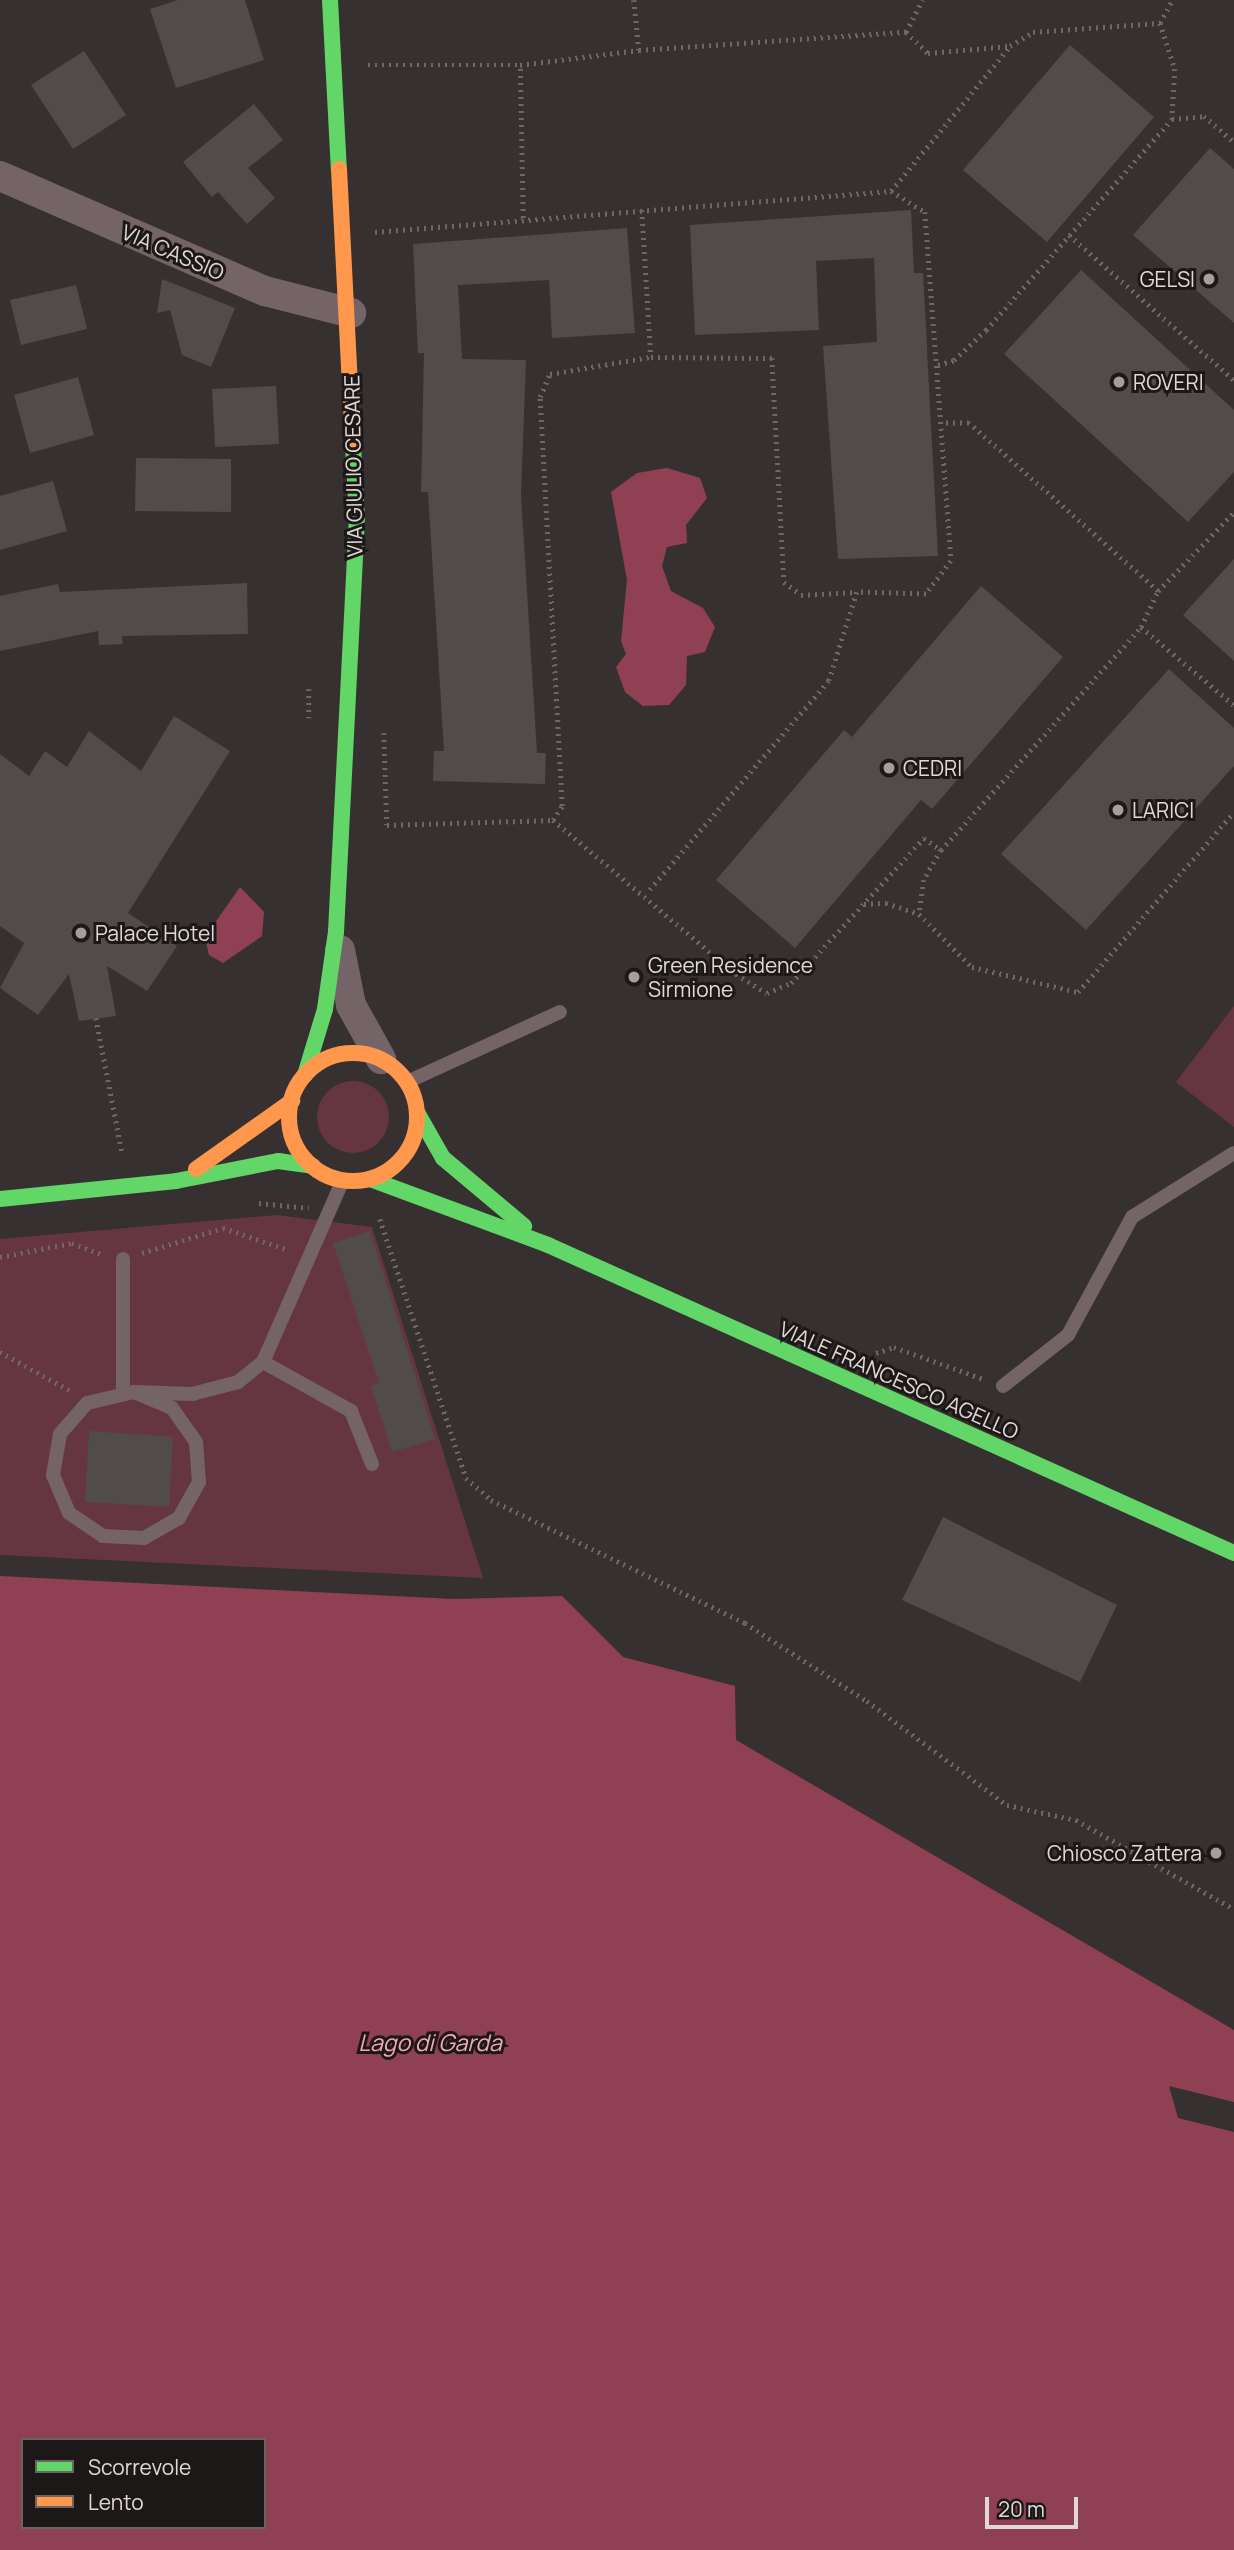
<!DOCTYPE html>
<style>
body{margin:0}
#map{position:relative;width:1234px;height:2550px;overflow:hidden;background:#373031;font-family:Manrope,sans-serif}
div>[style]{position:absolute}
.green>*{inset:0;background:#663640}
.round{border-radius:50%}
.water>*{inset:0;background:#8f4153}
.building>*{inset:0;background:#514b4b}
.path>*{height:4.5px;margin-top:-2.25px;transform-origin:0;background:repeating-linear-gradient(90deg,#716567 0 2px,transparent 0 7px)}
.lane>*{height:14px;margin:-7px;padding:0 7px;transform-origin:7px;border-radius:7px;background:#746467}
.street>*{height:30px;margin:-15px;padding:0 15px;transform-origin:15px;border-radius:15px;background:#746467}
.fast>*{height:16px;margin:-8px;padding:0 8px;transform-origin:8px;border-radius:8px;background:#63d668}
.slow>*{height:16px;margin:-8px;padding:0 8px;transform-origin:8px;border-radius:8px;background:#ff974d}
.slow>.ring{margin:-8px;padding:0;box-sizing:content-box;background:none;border:16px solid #ff974d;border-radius:50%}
.dots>*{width:19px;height:19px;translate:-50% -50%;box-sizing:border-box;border:4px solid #1d1818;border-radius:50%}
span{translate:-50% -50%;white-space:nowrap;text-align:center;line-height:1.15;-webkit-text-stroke:6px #1d1818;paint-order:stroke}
.street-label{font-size:21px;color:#e0d7d8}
.poi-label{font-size:21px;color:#e0d7d8}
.right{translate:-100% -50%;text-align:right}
.left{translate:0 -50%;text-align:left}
.water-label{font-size:23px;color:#f2a9b5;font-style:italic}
.legend{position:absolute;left:21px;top:2438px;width:245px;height:91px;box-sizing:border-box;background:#1d1818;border:2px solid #6b6465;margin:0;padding:9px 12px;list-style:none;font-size:21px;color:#e0d7d8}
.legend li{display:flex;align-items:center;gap:14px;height:35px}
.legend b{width:35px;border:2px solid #6b6465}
.scale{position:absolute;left:985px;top:2497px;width:93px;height:32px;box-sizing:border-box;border:4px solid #e0d7d8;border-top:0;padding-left:9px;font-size:21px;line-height:24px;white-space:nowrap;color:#e0d7d8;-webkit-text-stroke:5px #1d1818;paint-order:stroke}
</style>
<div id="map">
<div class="green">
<i style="clip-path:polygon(1234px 1006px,1234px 1127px,1176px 1082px)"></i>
<i class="round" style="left:317px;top:1081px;width:72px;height:72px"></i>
<i style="clip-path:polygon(277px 1215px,372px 1227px,483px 1578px,0 1555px,0 1239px)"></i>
</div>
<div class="water">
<i style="clip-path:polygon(667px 468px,700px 478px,707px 498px,686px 525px,687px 543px,667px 547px,662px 566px,671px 591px,703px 608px,715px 627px,705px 652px,687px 656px,686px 685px,669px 705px,643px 706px,625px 692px,616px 667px,626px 654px,621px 641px,627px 580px,611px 492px,637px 473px)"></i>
<i style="clip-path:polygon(240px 887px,264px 912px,262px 936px,223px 963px,209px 955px,205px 937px)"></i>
<i style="clip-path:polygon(evenodd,0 1576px,453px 1599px,562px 1596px,623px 1657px,735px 1686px,736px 1740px,1234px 2030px,1234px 2102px,1169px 2086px,1178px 2118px,1234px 2132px,1234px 2550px,0 2550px,0 1576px,23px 2440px,264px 2440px,264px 2527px,23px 2527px,23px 2440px)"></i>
</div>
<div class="building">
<i style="clip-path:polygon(178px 0,245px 0,264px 60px,176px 88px,150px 9px)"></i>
<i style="clip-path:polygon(1070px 45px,1154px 117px,1047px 242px,963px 170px)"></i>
<i style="clip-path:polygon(84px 51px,126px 115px,73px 149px,31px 85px)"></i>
<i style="clip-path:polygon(254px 104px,283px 140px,248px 168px,275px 198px,247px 224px,218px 192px,212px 197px,183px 162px)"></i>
<i style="clip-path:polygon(1210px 148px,1234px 169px,1234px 323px,1133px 235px)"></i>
<i style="clip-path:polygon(911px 210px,914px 273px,923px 273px,938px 556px,838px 559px,823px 346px,877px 342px,874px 258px,816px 261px,819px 330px,695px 335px,690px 225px)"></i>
<i style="clip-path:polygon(627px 228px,635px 333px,552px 338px,549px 280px,458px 285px,462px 359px,526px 360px,521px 495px,537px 753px,546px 753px,545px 784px,433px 781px,434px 751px,444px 751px,428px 492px,421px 492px,424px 353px,418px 353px,413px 244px)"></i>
<i style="clip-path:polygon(1081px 270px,1234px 410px,1234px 472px,1188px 522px,1004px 354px)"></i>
<i style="clip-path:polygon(162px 279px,235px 308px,211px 367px,182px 355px,170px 310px,157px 313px)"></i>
<i style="clip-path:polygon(76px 285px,87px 329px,21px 345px,10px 300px)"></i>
<i style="clip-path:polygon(78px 377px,94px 435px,30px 453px,14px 395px)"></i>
<i style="clip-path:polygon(276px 386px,279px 444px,215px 447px,212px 389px)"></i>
<i style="clip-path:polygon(136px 458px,231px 459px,231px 512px,135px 511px)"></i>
<i style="clip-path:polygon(53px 481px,67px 531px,0 550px,0 496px)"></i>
<i style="clip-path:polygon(1234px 559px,1234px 661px,1183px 615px)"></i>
<i style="clip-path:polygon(247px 583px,248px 634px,122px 636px,123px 644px,99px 645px,98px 631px,0 651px,0 596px,58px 584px,60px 592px)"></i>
<i style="clip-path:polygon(981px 586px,1063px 657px,932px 809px,921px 800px,795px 948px,716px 880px,844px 730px,852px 737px)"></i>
<i style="clip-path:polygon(1169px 669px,1234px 728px,1234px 766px,1086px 930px,1001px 854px)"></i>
<i style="clip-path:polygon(174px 716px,230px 751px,128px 913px,177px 946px,147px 991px,107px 966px,116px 1016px,79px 1021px,69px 974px,38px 1015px,0 988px,24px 943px,0 926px,0 754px,29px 776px,45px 751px,67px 767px,89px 731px,141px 771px)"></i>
<i style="clip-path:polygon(370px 1231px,435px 1439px,392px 1452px,371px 1386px,379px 1383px,333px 1243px)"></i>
<i style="clip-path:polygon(89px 1431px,173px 1437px,169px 1507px,85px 1502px)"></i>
<i style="clip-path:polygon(943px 1517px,1117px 1605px,1080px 1682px,902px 1600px)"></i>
</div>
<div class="path">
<i style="left:634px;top:0;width:50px;rotate:84.3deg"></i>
<i style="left:639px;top:50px;width:268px;rotate:-3.9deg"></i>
<i style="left:906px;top:32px;width:36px;rotate:-63deg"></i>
<i style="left:1160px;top:23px;width:48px;rotate:71.9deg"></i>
<i style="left:1175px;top:69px;width:50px;rotate:93.4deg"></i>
<i style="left:906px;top:32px;width:30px;rotate:44deg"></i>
<i style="left:928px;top:53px;width:82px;rotate:-4.9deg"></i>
<i style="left:368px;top:65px;width:152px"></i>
<i style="left:891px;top:191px;width:188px;rotate:-50.6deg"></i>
<i style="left:1010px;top:46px;width:27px;rotate:-31deg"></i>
<i style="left:1033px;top:32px;width:127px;rotate:-4.1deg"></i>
<i style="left:1160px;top:23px;width:26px;rotate:-62deg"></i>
<i style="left:642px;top:210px;width:147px;rotate:86.5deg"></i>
<i style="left:651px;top:357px;width:121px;rotate:0.5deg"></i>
<i style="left:772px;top:358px;width:224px;rotate:86.9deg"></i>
<i style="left:784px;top:582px;width:21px;rotate:37deg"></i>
<i style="left:801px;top:595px;width:56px;rotate:-3.1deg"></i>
<i style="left:523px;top:218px;width:153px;rotate:-91.1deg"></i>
<i style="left:520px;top:65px;width:120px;rotate:-7.2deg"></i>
<i style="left:375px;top:232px;width:518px;rotate:-4.54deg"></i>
<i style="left:891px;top:191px;width:40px;rotate:32deg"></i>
<i style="left:925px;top:212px;width:350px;rotate:85.7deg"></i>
<i style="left:951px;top:561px;width:41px;rotate:127.1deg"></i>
<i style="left:926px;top:594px;width:69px;rotate:-178.3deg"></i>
<i style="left:857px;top:592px;width:93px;rotate:107.5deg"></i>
<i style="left:829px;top:681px;width:279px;rotate:130.6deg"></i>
<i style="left:1069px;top:235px;width:220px;rotate:41.3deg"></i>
<i style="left:938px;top:365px;width:17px;rotate:-17deg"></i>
<i style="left:954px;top:360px;width:44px;rotate:-43.2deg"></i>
<i style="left:986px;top:330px;width:281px;rotate:-48.6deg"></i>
<i style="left:1172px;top:119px;width:32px;rotate:-5deg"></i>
<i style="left:1204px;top:116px;width:40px;rotate:41deg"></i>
<i style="left:1158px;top:591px;width:110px;rotate:-46.1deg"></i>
<i style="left:1141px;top:627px;width:121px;rotate:40deg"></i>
<i style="left:309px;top:689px;width:29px;rotate:90deg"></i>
<i style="left:384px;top:733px;width:92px;rotate:88.1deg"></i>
<i style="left:387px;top:825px;width:166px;rotate:-1.7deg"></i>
<i style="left:553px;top:820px;width:239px;rotate:40.1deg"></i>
<i style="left:736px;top:974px;width:36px;rotate:32deg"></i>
<i style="left:767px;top:993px;width:26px;rotate:-23deg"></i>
<i style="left:791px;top:983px;width:197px;rotate:-47.5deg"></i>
<i style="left:924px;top:838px;width:21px;rotate:35deg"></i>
<i style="left:941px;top:850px;width:300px;rotate:-48.1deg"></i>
<i style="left:1141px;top:627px;width:40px;rotate:-65deg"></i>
<i style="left:1158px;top:591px;width:253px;rotate:-138.4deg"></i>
<i style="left:969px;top:423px;width:26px;rotate:180deg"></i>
<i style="left:553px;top:820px;width:17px;rotate:-57deg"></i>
<i style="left:562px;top:806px;width:410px;rotate:-93.1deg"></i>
<i style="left:540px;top:397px;width:25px;rotate:-67deg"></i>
<i style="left:550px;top:374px;width:102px;rotate:-9.6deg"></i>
<i style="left:941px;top:850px;width:34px;rotate:120deg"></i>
<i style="left:924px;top:880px;width:34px;rotate:98deg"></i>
<i style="left:919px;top:914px;width:75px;rotate:45deg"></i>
<i style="left:972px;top:967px;width:109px;rotate:13.3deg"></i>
<i style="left:1078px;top:992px;width:238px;rotate:-49.1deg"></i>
<i style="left:864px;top:904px;width:22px;rotate:-3deg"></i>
<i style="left:886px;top:903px;width:35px;rotate:18deg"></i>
<i style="left:96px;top:1018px;width:136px;rotate:79deg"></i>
<i style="left:259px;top:1203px;width:50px;rotate:5.7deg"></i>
<i style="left:380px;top:1219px;width:273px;rotate:71.6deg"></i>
<i style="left:466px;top:1478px;width:33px;rotate:41deg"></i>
<i style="left:491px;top:1500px;width:282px;rotate:25.8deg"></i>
<i style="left:745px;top:1623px;width:145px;rotate:32.6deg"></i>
<i style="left:867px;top:1701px;width:174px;rotate:36.6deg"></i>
<i style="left:1007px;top:1805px;width:71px;rotate:12.3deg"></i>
<i style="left:1076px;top:1820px;width:181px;rotate:29.4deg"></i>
<i style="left:142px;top:1253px;width:85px;rotate:-17.2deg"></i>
<i style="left:223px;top:1228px;width:70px;rotate:18.4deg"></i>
<i style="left:0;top:1257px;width:73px;rotate:-11deg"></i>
<i style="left:72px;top:1243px;width:33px;rotate:21deg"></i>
<i style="left:0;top:1352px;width:79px;rotate:28.8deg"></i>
<i style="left:876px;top:1353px;width:19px;rotate:-18deg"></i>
<i style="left:894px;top:1347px;width:95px;rotate:19.8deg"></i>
</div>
<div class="lane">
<i style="left:407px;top:1082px;width:168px;rotate:-24.6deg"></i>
<i style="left:123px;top:1259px;width:133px;rotate:90deg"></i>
<i style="left:263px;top:1362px;width:101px;rotate:29.1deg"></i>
<i style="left:351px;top:1411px;width:57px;rotate:68.4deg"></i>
<i style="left:1003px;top:1386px;width:83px;rotate:-38.1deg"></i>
<i style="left:1068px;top:1335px;width:134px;rotate:-61.5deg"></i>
<i style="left:1132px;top:1217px;width:120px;rotate:-32.1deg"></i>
<i style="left:134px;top:1392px;width:48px;rotate:166.8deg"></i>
<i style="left:87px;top:1403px;width:41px;rotate:131.1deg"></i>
<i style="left:60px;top:1434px;width:42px;rotate:99.7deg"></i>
<i style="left:53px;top:1475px;width:41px;rotate:67.2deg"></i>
<i style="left:69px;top:1513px;width:41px;rotate:34.1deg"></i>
<i style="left:103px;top:1536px;width:41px;rotate:2.8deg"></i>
<i style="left:144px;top:1538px;width:40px;rotate:-29.7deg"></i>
<i style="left:179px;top:1518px;width:41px;rotate:-60.9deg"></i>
<i style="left:199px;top:1482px;width:40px;rotate:-94.3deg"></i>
<i style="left:196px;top:1442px;width:42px;rotate:-125.2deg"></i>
<i style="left:172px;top:1408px;width:41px;rotate:-157.2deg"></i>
<i style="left:134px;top:1392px;width:58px;rotate:2deg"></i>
<i style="left:192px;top:1394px;width:48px;rotate:-14.6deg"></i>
<i style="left:238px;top:1382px;width:32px;rotate:-39deg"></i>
<i style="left:263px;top:1362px;width:199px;rotate:-66.3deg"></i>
</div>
<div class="street">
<i style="left:0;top:176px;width:289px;rotate:23.5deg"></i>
<i style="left:265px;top:291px;width:89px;rotate:14.3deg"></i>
<i style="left:340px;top:950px;width:56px;rotate:78.7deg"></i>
<i style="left:351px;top:1005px;width:62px;rotate:60.9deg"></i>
</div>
<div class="fast">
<i style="left:330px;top:0;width:169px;rotate:87deg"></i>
<i style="left:305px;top:1075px;width:69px;rotate:-73.1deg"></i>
<i style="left:325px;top:1009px;width:78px;rotate:-81.9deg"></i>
<i style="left:336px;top:932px;width:416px;rotate:-87.1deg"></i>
<i style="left:357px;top:517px;width:71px;rotate:-93.2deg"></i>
<i style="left:418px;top:1114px;width:51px;rotate:60.4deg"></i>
<i style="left:443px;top:1158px;width:106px;rotate:40deg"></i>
<i style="left:370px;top:1179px;width:190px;rotate:20.3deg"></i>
<i style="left:548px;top:1245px;width:752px;rotate:24.18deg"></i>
<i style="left:0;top:1199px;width:177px;rotate:-5.8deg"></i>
<i style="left:176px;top:1181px;width:104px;rotate:-11.1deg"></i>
<i style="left:278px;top:1161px;width:35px;rotate:8deg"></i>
</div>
<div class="slow">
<i style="left:339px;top:169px;width:277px;rotate:87.1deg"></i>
<i class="ring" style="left:289px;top:1053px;width:112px;height:112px"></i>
<i style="left:196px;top:1169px;width:118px;rotate:-35.3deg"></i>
</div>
<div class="dots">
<i style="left:1209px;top:279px;background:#a59d9e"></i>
<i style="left:1119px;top:382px;background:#a59d9e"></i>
<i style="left:889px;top:768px;background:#a59d9e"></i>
<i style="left:1118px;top:810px;background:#a59d9e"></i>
<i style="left:81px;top:933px;background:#a59d9e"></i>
<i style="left:634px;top:977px;background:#a59d9e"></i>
<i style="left:1216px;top:1853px;background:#a59d9e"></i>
</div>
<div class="street-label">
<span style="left:173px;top:252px;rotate:23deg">VIA CASSIO</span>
<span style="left:353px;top:466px;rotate:-91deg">VIA GIULIO CESARE</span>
<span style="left:899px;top:1380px;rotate:24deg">VIALE FRANCESCO AGELLO</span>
</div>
<div class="poi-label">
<span class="right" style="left:1195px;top:279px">GELSI</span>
<span class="left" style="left:1133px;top:382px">ROVERI</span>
<span class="left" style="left:903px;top:768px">CEDRI</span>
<span class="left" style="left:1132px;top:810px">LARICI</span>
<span class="left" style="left:95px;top:933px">Palace Hotel</span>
<span class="left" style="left:648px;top:977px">Green Residence<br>Sirmione</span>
<span class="right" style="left:1202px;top:1853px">Chiosco Zattera</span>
</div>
<div class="water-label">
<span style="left:430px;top:2042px">Lago di Garda</span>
</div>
<ul class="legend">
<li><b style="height:9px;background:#63d668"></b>Scorrevole</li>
<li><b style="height:9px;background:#ff974d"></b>Lento</li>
</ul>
<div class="scale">20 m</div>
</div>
